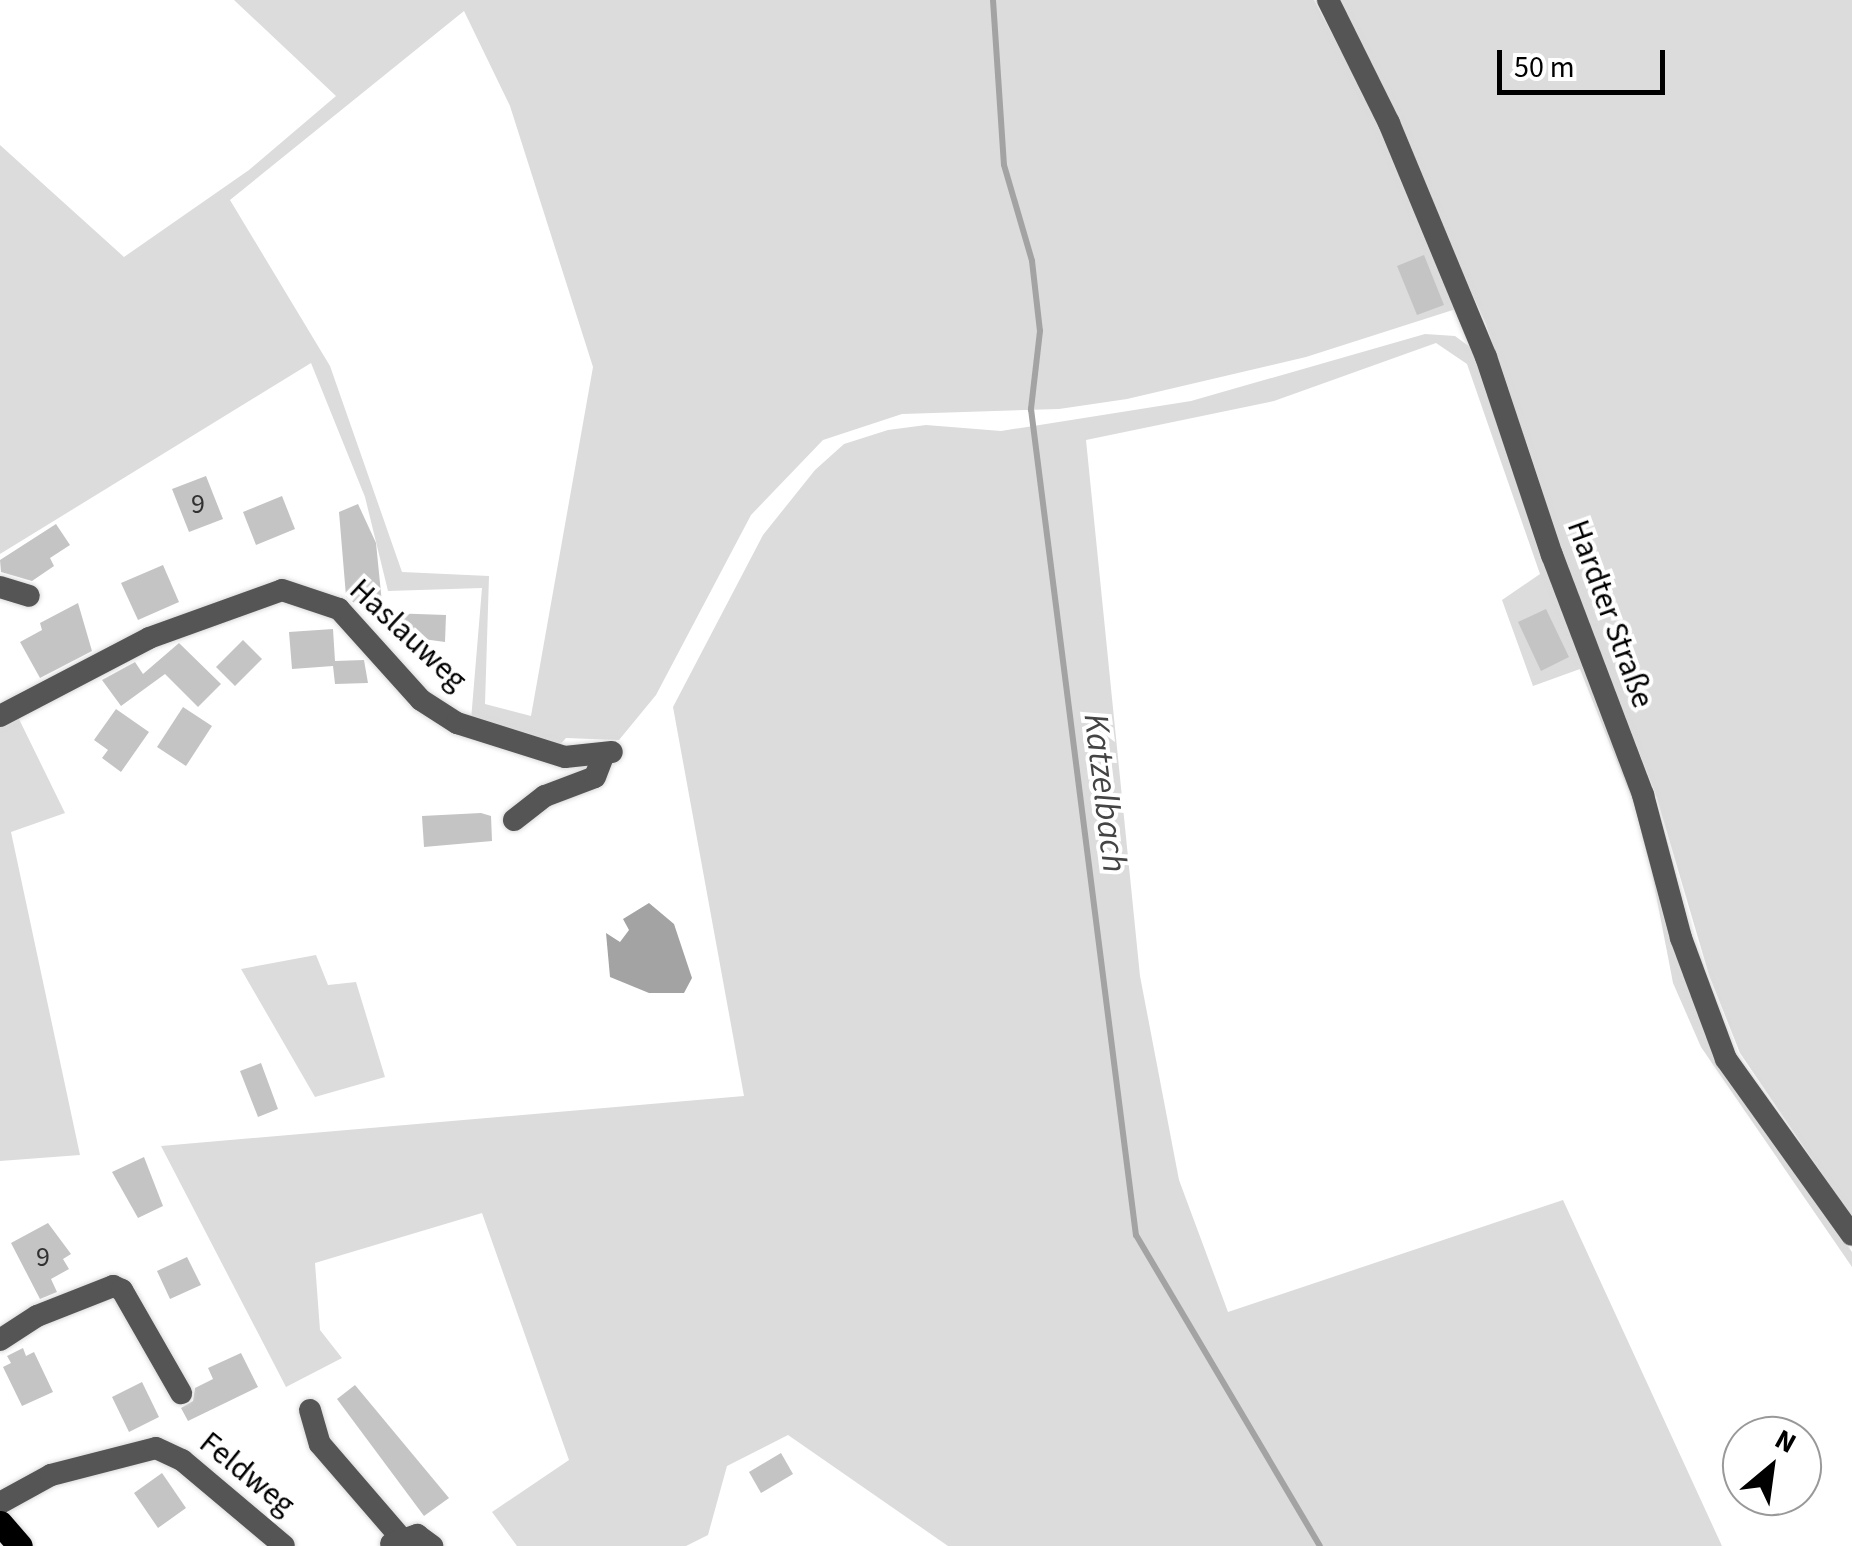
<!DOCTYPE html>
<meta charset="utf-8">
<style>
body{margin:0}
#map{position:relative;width:1852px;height:1546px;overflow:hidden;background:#fff;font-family:"Source Sans 3",sans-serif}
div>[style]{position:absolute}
.green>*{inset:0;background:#dcdcdc}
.water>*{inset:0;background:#a3a3a3}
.stream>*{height:6px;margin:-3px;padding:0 3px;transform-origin:3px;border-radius:3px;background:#a3a3a3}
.building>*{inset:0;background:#c4c4c4}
.roads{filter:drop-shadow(0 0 2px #dbdbdb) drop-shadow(0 0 2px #dbdbdb)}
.minor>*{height:22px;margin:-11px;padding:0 11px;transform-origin:11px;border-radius:11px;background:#555}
.major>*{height:25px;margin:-12.5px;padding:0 12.5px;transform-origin:12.5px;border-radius:12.5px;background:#000}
span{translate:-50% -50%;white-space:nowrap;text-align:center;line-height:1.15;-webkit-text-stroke:8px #fff;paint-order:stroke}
.number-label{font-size:28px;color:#313131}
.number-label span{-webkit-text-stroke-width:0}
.street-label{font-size:32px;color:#000}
.water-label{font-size:35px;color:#444;font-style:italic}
.north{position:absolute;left:1722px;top:1416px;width:100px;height:100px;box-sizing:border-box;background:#fff;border:2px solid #999;border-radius:50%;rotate:29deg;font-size:28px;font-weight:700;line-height:40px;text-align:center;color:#000}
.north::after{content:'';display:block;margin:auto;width:35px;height:45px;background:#000;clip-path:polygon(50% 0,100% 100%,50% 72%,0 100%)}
.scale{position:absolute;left:1497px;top:50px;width:168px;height:45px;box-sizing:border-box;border:5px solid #000;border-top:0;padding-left:12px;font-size:30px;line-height:35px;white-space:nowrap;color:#000;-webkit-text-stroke:8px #fff;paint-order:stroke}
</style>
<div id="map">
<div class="green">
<i style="clip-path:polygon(evenodd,234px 0,1314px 0,1385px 134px,1456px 309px,1306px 357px,1127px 399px,1059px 409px,902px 414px,823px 440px,751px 515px,656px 695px,619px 740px,566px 738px,555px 750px,471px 720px,482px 588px,388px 591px,365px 497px,311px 363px,0 554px,0 145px,124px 257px,249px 170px,336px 96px,234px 0,464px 11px,510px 106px,593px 367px,531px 716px,485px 704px,489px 576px,402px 572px,330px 366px,230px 200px,464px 11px)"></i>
<i style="clip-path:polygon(1338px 0,1852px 0,1852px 1218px,1740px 1053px,1709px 975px,1656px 795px,1572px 583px,1486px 324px)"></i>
<i style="clip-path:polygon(1425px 334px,1455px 336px,1474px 350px,1558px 597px,1630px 766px,1708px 1029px,1736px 1085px,1852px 1252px,1852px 1267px,1701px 1047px,1673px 983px,1643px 827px,1580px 669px,1533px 686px,1502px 600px,1540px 574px,1467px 364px,1436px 343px,1274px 401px,1086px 440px,1140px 976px,1179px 1180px,1228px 1312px,1563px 1200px,1722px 1546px,948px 1546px,788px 1435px,727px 1466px,708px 1535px,686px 1546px,517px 1546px,492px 1512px,569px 1460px,482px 1213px,315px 1263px,320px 1330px,342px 1358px,286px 1387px,161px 1146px,744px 1096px,673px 707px,763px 535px,815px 470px,844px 444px,888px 430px,926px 425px,1001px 431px,1191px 401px)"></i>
<i style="clip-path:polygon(17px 715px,65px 813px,11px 832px,80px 1155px,0 1161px,0 723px)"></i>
<i style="clip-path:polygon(316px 955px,328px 985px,356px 982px,385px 1077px,315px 1097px,241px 969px)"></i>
</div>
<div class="water">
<i style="clip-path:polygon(649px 903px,674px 924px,692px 978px,684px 993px,649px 993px,610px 977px,606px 933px,620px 942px,629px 930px,623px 919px)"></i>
</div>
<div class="stream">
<i style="left:993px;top:0;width:165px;rotate:86.2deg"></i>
<i style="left:1004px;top:165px;width:100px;rotate:73.7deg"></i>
<i style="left:1032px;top:261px;width:70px;rotate:83.5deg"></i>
<i style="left:1040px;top:331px;width:79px;rotate:96.6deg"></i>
<i style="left:1031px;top:409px;width:833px;rotate:82.76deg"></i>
<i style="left:1136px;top:1235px;width:361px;rotate:59.4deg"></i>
</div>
<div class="building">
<i style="clip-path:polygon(1424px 255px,1444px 305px,1417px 315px,1397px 266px)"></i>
<i style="clip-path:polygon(206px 476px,223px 519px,189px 532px,172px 489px)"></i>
<i style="clip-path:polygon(282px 496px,295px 529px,256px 545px,243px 512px)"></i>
<i style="clip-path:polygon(358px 504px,376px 543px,382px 603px,354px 603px,346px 596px,339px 512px)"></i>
<i style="clip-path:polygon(56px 524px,70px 545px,50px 558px,54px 566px,32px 581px,1px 572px,0 560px)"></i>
<i style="clip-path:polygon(163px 565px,179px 602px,138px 620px,121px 583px)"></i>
<i style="clip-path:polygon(78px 603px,92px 651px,40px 678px,20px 642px,42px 630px,40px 623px)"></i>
<i style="clip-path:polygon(1546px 609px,1569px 657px,1541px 671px,1518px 622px)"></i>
<i style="clip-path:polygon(388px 613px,446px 615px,445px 642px,387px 634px)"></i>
<i style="clip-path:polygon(333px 629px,335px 661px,364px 660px,368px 683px,335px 684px,333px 666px,292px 669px,289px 632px)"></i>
<i style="clip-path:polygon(243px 640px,262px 659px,235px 686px,216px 667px)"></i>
<i style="clip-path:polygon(179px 643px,221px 684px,198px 707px,165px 674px,121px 706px,102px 680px,135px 662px,143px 674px)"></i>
<i style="clip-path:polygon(183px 707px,212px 726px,186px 766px,157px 747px)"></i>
<i style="clip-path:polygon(116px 709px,149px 732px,121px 772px,102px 758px,108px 750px,94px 740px)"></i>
<i style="clip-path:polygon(481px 813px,491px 816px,492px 841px,424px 847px,422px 816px)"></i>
<i style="clip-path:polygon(261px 1063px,278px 1109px,258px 1117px,240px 1071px)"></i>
<i style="clip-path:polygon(144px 1157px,163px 1206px,138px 1218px,112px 1172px)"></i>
<i style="clip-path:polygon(48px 1223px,71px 1254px,63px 1259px,69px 1269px,51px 1279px,57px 1292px,40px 1299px,11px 1243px)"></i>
<i style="clip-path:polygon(187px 1257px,201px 1285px,170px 1299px,157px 1271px)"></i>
<i style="clip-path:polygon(23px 1348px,26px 1356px,34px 1352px,53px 1392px,22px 1406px,3px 1367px,11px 1363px,7px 1356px)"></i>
<i style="clip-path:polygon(241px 1353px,258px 1387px,188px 1421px,181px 1408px,193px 1401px,195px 1388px,213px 1379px,208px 1368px)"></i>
<i style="clip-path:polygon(142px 1382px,159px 1417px,129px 1432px,112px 1397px)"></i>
<i style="clip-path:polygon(355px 1385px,449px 1498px,424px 1516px,337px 1399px)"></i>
<i style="clip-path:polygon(781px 1453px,793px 1474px,761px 1493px,749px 1472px)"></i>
<i style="clip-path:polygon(162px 1473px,186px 1508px,158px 1528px,134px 1493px)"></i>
</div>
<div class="roads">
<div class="minor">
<i style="left:1328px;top:0;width:137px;rotate:63.6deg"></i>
<i style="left:1389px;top:123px;width:253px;rotate:67.5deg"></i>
<i style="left:1486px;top:357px;width:209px;rotate:71.6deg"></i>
<i style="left:1552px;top:555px;width:257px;rotate:69.2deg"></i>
<i style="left:1643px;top:795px;width:148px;rotate:75.1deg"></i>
<i style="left:1681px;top:938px;width:129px;rotate:69.6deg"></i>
<i style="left:1726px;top:1059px;width:216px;rotate:54.4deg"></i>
<i style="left:0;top:587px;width:30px;rotate:17deg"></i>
<i style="left:0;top:716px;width:168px;rotate:-27.6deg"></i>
<i style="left:149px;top:638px;width:141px;rotate:-19.8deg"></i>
<i style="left:282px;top:590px;width:60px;rotate:18.4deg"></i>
<i style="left:339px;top:609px;width:122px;rotate:48deg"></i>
<i style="left:421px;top:700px;width:43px;rotate:32.6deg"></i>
<i style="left:457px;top:723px;width:113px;rotate:17.5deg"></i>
<i style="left:565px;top:757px;width:47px;rotate:-6.1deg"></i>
<i style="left:514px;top:820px;width:39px;rotate:-38deg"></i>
<i style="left:545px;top:796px;width:53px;rotate:-20.8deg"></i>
<i style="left:595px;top:777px;width:22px;rotate:-69deg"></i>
<i style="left:0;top:1340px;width:44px;rotate:-33deg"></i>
<i style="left:37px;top:1316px;width:82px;rotate:-21.5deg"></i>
<i style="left:113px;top:1286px;width:10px;rotate:24deg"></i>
<i style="left:122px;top:1290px;width:119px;rotate:60.2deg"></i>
<i style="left:310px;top:1410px;width:35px;rotate:74deg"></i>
<i style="left:320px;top:1444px;width:124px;rotate:49.2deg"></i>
<i style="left:0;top:1503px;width:58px;rotate:-28.8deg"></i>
<i style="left:51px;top:1475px;width:108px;rotate:-14.4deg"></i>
<i style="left:156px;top:1448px;width:29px;rotate:25deg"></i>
<i style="left:182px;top:1460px;width:133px;rotate:40.1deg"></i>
<i style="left:391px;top:1544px;width:28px;rotate:-19deg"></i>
<i style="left:417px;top:1535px;width:19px;rotate:36deg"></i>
</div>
<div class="major">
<i style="left:0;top:1523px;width:30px;rotate:49deg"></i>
</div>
</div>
<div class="number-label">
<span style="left:198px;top:504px">9</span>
<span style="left:43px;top:1257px">9</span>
</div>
<div class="street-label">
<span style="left:1610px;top:614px;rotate:70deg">Hardter Straße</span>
<span style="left:408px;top:635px;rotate:43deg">Haslauweg</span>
<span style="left:247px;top:1474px;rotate:39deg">Feldweg</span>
</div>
<div class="water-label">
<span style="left:1105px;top:793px;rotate:83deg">Katzelbach</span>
</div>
<div class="north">N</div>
<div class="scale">50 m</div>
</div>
